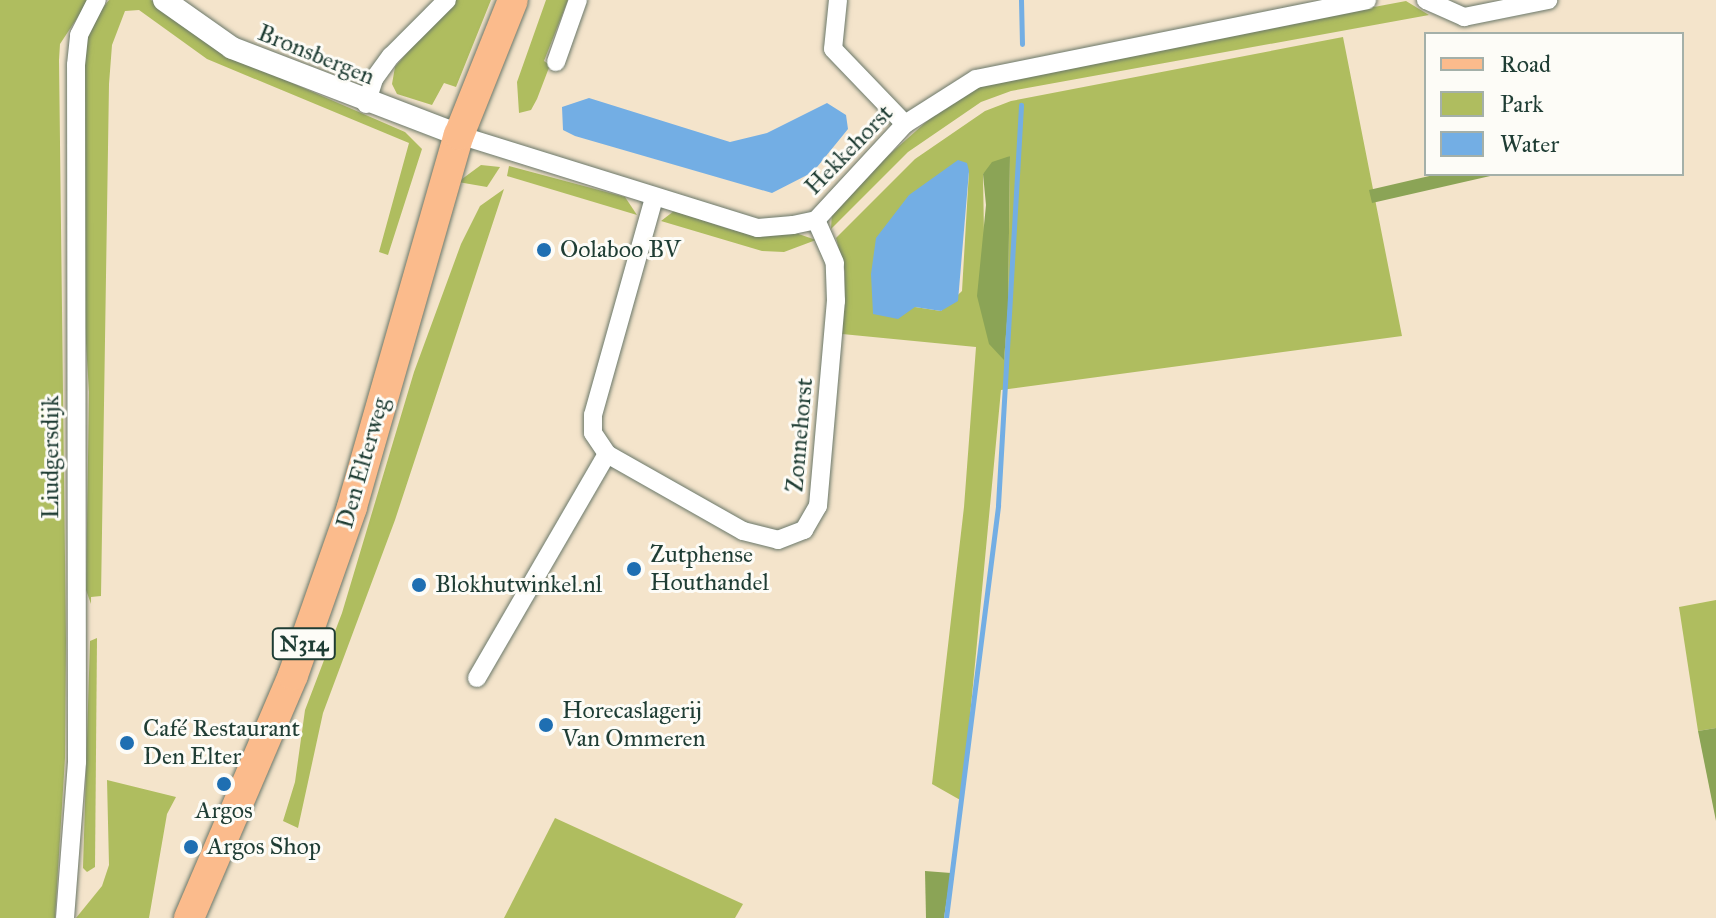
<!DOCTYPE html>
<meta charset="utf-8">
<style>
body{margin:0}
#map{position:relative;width:1716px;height:918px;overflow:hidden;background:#f4e4cb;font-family:"IM FELL Great Primer",serif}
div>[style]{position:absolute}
.green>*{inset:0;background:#afbd5f}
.forest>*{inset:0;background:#8ba456}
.water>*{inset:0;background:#73aee4}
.stream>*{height:5px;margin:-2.5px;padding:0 2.5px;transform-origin:2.5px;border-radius:2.5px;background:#73aee4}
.roads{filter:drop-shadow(0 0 2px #6a7769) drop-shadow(0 0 2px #6a7769)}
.minor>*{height:18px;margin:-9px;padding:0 9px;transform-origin:9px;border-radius:9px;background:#fff}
.tertiary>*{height:22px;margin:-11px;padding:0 11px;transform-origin:11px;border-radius:11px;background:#fff}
.primary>*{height:30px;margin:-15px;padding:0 15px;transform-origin:15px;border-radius:15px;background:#fbbb8c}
.dots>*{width:22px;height:22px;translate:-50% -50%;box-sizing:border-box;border:4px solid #fdfcf7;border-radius:50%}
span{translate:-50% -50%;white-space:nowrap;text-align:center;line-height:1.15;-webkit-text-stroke:6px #fdfcf7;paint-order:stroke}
.shield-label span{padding:2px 6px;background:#fdfcf7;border:2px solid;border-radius:6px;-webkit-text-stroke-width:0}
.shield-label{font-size:22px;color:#1f3d34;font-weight:700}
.street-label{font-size:24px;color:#1f3d34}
.poi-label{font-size:24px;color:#1f3d34}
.left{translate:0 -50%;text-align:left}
.legend{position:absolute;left:1424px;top:32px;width:260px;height:144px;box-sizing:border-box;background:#fdfcf7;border:2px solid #a4b0a9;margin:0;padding:10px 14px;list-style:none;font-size:24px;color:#1f3d34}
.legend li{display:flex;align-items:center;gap:16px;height:40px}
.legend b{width:40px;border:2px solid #a4b0a9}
</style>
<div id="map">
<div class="green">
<i style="clip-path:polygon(0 0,89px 0,60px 44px,59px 60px,66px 641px,65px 758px,55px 918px,0 918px)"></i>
<i style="clip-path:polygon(109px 0,151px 0,218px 51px,405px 132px,422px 149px,388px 255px,379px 252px,409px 143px,207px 59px,139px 10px,125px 11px,112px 45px,109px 84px,101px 596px,91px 597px,91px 604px,86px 590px,89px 392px,85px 327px,80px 322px,85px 50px,91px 23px)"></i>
<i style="clip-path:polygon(452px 0,491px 0,456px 87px,444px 83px,432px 105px,397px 94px,392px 84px,395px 67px)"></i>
<i style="clip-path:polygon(546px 0,568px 0,544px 61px,550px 65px,537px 99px,531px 110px,519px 113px,517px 82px)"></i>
<i style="clip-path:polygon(1406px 1px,1429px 15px,1011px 91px,981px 102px,908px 152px,831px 229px,832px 211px,872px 170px,943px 107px,977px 87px,1012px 75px)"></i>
<i style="clip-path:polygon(evenodd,1343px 37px,1402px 336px,1001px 390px,962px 801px,932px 784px,964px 507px,976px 347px,842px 334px,845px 272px,836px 238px,915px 159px,985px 111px,1011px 101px,1343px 37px,1010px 156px,1008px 309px,1004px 359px,984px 236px,983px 174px,1010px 156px,1343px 37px,969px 171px,962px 291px,941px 311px,915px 307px,969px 171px)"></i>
<i style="clip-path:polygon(481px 165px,500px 167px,487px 187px,458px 182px)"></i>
<i style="clip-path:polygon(509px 166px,625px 197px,637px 215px,507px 176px)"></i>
<i style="clip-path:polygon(504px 189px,395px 520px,323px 713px,298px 828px,283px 821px,295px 782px,305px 710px,342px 613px,414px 372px,461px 244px,480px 206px)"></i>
<i style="clip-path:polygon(674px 211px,732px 230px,764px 236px,787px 230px,816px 240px,784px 252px,762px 251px,661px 221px)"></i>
<i style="clip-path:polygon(1716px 600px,1716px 728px,1698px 731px,1679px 607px)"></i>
<i style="clip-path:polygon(97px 638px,95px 867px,87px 872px,83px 868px,90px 641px)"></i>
<i style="clip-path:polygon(107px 780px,176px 797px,167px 814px,149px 918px,76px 918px,102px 886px,109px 865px)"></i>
<i style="clip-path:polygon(555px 818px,743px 904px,735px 918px,504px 918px)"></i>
</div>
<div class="forest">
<i style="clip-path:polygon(1010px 156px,1008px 309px,1004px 360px,989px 344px,977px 296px,986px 205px,983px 174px,992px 162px)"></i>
<i style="clip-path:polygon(1438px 174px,1499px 174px,1372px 203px,1369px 190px)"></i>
<i style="clip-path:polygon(1716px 728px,1716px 821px,1698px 731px)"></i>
<i style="clip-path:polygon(925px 871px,951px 873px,944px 918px,926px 918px)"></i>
</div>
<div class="water">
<i style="clip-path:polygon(589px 98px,730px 142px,767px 133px,827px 103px,846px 115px,848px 129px,813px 172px,772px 193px,575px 136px,563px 130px,562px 107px)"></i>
<i style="clip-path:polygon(958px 160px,967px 163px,969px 171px,958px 301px,941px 311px,915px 307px,898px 319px,873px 314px,871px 274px,876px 238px,909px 195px)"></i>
</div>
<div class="stream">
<i style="left:1021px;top:0;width:44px;rotate:88.7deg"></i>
<i style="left:946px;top:918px;width:416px;rotate:-82.8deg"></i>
<i style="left:998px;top:505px;width:401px;rotate:-86.7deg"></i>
</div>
<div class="roads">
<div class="minor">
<i style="left:838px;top:0;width:49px;rotate:95.8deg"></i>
<i style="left:833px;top:49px;width:104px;rotate:46.2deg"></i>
<i style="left:1426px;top:0;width:42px;rotate:24.1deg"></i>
<i style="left:1464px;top:17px;width:86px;rotate:-11.4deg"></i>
<i style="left:556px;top:62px;width:66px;rotate:-70.5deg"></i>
<i style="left:366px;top:104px;width:26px;rotate:-72deg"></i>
<i style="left:374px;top:79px;width:29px;rotate:-54deg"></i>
<i style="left:391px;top:56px;width:79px;rotate:-45deg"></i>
<i style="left:459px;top:135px;width:313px;rotate:17.3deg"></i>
<i style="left:758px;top:228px;width:35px;rotate:-5deg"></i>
<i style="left:793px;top:225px;width:24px;rotate:-12deg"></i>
<i style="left:816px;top:220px;width:131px;rotate:-47.2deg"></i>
<i style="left:905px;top:124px;width:84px;rotate:-32.4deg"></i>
<i style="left:976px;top:79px;width:399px;rotate:-11.4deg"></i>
<i style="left:654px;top:198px;width:225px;rotate:105.7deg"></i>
<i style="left:593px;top:415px;width:18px;rotate:90deg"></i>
<i style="left:593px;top:433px;width:25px;rotate:56deg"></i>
<i style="left:607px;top:454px;width:156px;rotate:29.5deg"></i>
<i style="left:743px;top:531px;width:36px;rotate:14deg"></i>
<i style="left:778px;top:540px;width:28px;rotate:-21deg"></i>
<i style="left:804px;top:530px;width:28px;rotate:-60deg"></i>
<i style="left:818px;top:506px;width:206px;rotate:-85deg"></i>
<i style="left:836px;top:301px;width:38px;rotate:-92deg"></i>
<i style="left:835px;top:263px;width:47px;rotate:-113.8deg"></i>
<i style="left:477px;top:678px;width:259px;rotate:-59.9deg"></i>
<i style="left:65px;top:918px;width:156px;rotate:-85.6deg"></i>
<i style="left:77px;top:762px;width:697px;rotate:-90.08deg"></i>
<i style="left:76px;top:65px;width:30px;rotate:-84deg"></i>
<i style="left:79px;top:35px;width:39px;rotate:-63deg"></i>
</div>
<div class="tertiary">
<i style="left:164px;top:0;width:83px;rotate:35.2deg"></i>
<i style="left:232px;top:48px;width:243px;rotate:21deg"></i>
</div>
<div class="primary">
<i style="left:189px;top:918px;width:264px;rotate:-66.8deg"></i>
<i style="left:293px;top:675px;width:178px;rotate:-70.6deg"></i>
<i style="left:352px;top:507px;width:387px;rotate:-74deg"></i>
<i style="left:459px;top:135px;width:145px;rotate:-68.2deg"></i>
</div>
</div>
<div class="dots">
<i style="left:544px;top:250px;background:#1f6fb2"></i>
<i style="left:634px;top:569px;background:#1f6fb2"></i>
<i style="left:419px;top:585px;background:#1f6fb2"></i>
<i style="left:546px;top:725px;background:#1f6fb2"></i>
<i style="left:127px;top:743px;background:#1f6fb2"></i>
<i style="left:224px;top:784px;background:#1f6fb2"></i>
<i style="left:191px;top:847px;background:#1f6fb2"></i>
</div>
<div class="shield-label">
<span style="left:304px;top:644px">N314</span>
</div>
<div class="street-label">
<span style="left:316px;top:55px;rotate:22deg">Bronsbergen</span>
<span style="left:849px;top:150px;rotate:-46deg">Hekkehorst</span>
<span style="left:800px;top:435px;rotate:-85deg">Zonnehorst</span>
<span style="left:51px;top:457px;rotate:-90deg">Liudgersdijk</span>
<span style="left:363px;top:463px;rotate:-74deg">Den Elterweg</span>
</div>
<div class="poi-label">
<span class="left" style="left:560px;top:250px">Oolaboo BV</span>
<span class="left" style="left:650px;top:569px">Zutphense<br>Houthandel</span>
<span class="left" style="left:435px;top:585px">Blokhutwinkel.nl</span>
<span class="left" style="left:562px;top:725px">Horecaslagerij<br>Van Ommeren</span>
<span class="left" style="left:143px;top:743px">Café Restaurant<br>Den Elter</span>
<span style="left:224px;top:811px">Argos</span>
<span class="left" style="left:207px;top:847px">Argos Shop</span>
</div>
<ul class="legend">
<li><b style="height:10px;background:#fbbb8c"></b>Road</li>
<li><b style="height:22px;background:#afbd5f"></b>Park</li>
<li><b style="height:22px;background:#73aee4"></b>Water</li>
</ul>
</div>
